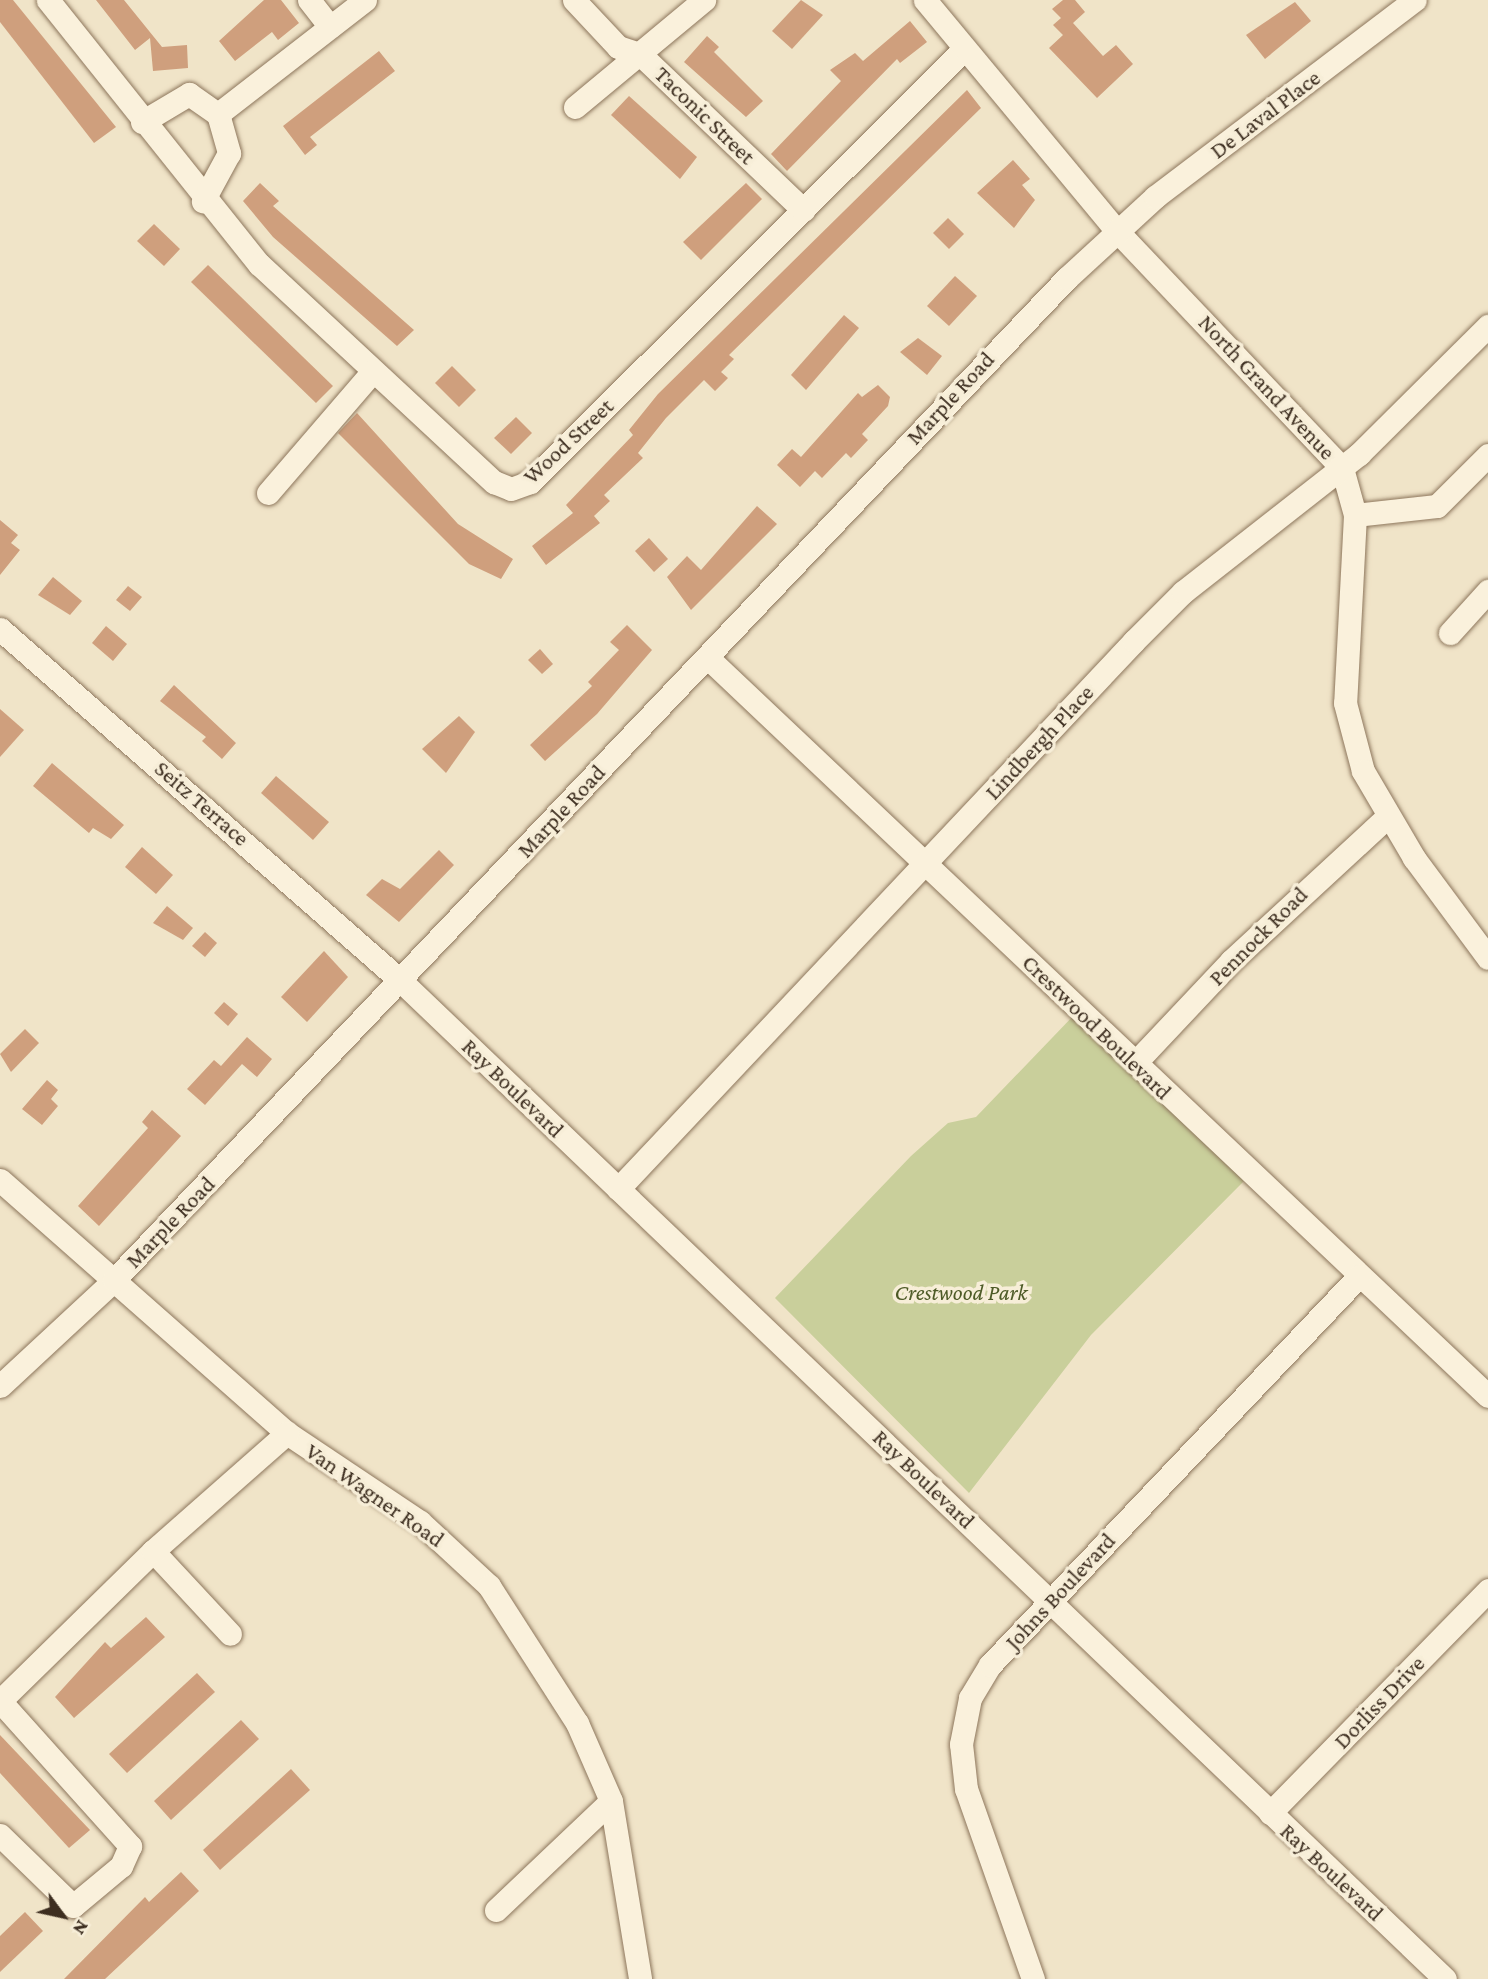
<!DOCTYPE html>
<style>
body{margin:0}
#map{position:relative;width:1488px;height:1979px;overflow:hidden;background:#f0e4c8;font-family:"Crimson Pro",serif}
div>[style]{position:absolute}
.green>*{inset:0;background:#c9cf9b}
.building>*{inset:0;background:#cf9f7d}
.roads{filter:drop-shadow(0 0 2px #8d765c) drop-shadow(0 0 2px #8d765c)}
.minor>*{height:23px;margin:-11.5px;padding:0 11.5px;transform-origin:11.5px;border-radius:11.5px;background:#faf1dc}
span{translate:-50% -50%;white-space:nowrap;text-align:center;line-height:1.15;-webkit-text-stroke:7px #f7eed8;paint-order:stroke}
.street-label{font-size:23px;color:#3d2e20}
.park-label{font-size:23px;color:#4d5a26;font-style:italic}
.north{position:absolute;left:28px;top:1881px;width:70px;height:70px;-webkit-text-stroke:5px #f7eed8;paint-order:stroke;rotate:123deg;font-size:19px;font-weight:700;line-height:28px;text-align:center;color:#3d2e20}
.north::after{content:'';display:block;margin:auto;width:24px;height:32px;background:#3d2e20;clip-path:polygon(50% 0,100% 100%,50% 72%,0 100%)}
</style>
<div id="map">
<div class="green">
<i style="clip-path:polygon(1076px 1013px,1246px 1179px,1091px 1335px,969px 1493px,775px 1298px,911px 1156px,948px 1123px,976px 1117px)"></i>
</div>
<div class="building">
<i style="clip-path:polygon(0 0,13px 0,116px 127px,94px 143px,0 22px)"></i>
<i style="clip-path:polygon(96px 0,124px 0,162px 47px,187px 45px,188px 68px,153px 71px,150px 38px,135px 50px)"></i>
<i style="clip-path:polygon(264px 0,281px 0,299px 23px,278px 40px,272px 32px,235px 61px,219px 41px)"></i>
<i style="clip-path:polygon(801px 0,823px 15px,792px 49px,772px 31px)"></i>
<i style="clip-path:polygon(1063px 0,1075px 0,1085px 12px,1073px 23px,1103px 56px,1116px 45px,1133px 64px,1097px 98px,1049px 48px,1063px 35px,1053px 25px,1061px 18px,1052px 9px)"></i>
<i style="clip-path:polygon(1295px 2px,1311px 21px,1265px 59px,1246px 35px)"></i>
<i style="clip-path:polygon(910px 21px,927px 42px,900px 63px,897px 59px,787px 171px,771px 154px,841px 81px,830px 70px,855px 53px,863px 61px)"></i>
<i style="clip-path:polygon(707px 36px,719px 47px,714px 52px,763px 101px,746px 117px,684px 62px)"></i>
<i style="clip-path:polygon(379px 51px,395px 71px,310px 137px,317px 145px,305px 155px,283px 126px)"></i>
<i style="clip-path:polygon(967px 90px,981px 108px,729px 355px,734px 359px,721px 372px,728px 378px,715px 391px,704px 380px,666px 418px,638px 453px,643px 458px,604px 495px,610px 501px,594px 516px,600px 523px,546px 565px,532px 546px,573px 513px,566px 505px,633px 435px,629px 430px,658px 394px)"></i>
<i style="clip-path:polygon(629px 96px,697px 157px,680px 179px,611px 115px)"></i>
<i style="clip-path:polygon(1013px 160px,1030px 179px,1022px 185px,1035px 200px,1014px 228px,977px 193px)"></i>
<i style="clip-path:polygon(260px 183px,279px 201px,273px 206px,414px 330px,397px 346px,273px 237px,243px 201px)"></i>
<i style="clip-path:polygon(746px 183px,762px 199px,701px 260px,683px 242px)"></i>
<i style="clip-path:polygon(948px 218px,964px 234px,949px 249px,933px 233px)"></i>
<i style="clip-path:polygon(154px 224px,180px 249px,164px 266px,137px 241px)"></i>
<i style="clip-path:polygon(208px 265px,333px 386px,316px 403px,191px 282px)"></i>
<i style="clip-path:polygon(955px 276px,977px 296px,949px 326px,927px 306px)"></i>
<i style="clip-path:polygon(844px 315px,859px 328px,806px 390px,791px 375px)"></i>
<i style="clip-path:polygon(918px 338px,942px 356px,927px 375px,900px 352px)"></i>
<i style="clip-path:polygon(452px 366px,476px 390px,459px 407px,435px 383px)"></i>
<i style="clip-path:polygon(878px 385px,890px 397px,888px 406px,862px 434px,868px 440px,851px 458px,846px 453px,822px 478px,815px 471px,800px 487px,777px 465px,792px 449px,801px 457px,858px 393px,862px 397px)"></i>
<i style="clip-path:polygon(357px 413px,458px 524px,513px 559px,501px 579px,469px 564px,338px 433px)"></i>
<i style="clip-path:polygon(516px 417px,532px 433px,511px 454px,494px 438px)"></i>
<i style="clip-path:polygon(757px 506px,777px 524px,691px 610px,667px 577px,687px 556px,701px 570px)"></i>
<i style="clip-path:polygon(0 520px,18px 535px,11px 543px,20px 550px,0 575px)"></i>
<i style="clip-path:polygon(649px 538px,668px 559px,654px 572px,635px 551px)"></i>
<i style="clip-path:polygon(53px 577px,82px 601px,70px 615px,38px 595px)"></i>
<i style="clip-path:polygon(128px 586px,142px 597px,130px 611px,116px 600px)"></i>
<i style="clip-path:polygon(627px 625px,652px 650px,597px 714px,545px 761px,530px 745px,592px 686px,588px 682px,619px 650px,610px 642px)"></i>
<i style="clip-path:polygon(106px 626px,127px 644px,113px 661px,92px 643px)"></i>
<i style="clip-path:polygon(540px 649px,553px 664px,542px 674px,528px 660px)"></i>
<i style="clip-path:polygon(174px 685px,236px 743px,222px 759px,202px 741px,206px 737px,160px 701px)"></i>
<i style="clip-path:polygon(0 709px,24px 730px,0 757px)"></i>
<i style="clip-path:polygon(459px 716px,475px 732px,446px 773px,422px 749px)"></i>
<i style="clip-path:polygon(52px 763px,124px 825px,111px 839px,93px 828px,89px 833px,33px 786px)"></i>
<i style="clip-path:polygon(276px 776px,329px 822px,313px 840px,261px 793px)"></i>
<i style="clip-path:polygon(142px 847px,173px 875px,156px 894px,125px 867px)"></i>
<i style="clip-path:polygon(439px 850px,454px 865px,399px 922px,366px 895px,382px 879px,400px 889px)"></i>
<i style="clip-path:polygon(167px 906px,193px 928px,183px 940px,153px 923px)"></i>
<i style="clip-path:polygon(205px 932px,217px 943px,205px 957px,192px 946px)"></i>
<i style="clip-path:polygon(324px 951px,348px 977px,307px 1022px,281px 997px)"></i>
<i style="clip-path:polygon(224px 1002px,238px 1014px,228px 1026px,214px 1013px)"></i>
<i style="clip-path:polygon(25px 1029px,39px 1043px,11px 1072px,0 1054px)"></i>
<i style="clip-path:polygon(247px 1037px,272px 1059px,257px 1077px,242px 1064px,205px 1105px,187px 1089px,214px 1060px,221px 1066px)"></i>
<i style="clip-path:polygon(47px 1080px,58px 1090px,51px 1099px,58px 1106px,42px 1125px,22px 1109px)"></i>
<i style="clip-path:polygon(152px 1110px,181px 1136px,99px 1226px,78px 1206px,148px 1128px,142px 1122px)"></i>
<i style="clip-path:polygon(146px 1617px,165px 1637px,74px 1718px,55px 1697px,105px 1642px,111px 1648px)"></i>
<i style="clip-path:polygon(197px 1673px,215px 1692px,127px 1773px,109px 1754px)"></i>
<i style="clip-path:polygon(241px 1720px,259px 1739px,171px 1820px,154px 1801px)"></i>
<i style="clip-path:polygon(0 1735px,90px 1830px,69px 1848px,0 1773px)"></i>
<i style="clip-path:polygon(291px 1769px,310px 1790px,220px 1870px,203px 1850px)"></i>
<i style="clip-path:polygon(181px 1872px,199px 1891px,105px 1979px,64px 1979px,145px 1897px,149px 1902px)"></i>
<i style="clip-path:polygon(25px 1912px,43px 1931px,0 1972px,0 1936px)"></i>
</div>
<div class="roads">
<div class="minor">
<i style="left:48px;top:0;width:338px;rotate:51.4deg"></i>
<i style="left:259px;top:264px;width:321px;rotate:42.9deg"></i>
<i style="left:494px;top:482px;width:18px;rotate:22deg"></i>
<i style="left:511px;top:489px;width:20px;rotate:-20deg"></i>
<i style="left:530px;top:482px;width:612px;rotate:-44.93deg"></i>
<i style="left:309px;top:0;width:34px;rotate:52deg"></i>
<i style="left:574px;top:0;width:64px;rotate:46.9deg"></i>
<i style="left:618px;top:47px;width:23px;rotate:18deg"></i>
<i style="left:640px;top:54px;width:226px;rotate:43.7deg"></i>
<i style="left:925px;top:0;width:300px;rotate:50.3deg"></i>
<i style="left:1117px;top:231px;width:327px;rotate:46.5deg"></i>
<i style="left:1342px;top:468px;width:49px;rotate:74.5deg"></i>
<i style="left:1355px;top:515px;width:188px;rotate:93deg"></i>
<i style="left:1345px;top:703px;width:70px;rotate:75.2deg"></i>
<i style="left:1363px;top:771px;width:101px;rotate:59.6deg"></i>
<i style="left:1414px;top:858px;width:124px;rotate:53.5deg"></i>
<i style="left:575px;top:107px;width:168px;rotate:-39.7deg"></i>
<i style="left:218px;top:114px;width:186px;rotate:-37.8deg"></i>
<i style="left:142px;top:122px;width:55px;rotate:-30.8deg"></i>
<i style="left:189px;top:94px;width:35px;rotate:35deg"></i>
<i style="left:218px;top:114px;width:41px;rotate:74.2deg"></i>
<i style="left:229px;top:153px;width:55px;rotate:118.4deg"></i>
<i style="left:268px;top:493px;width:161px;rotate:-49.3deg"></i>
<i style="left:1355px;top:515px;width:82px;rotate:-6.3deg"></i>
<i style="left:1437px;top:506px;width:72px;rotate:-45deg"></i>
<i style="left:0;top:629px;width:534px;rotate:41.28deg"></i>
<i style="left:401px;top:981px;width:1444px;rotate:43.71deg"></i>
<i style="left:1450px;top:633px;width:57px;rotate:-47.9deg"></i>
<i style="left:707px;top:657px;width:1075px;rotate:43.42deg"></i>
<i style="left:1135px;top:1063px;width:140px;rotate:-46.7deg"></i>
<i style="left:1231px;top:961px;width:214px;rotate:-42.7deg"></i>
<i style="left:0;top:1180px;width:383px;rotate:41.4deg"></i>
<i style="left:287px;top:1433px;width:160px;rotate:33.8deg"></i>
<i style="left:420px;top:1522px;width:94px;rotate:42.8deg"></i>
<i style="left:489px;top:1586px;width:163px;rotate:57.3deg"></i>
<i style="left:577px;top:1723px;width:85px;rotate:66.4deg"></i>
<i style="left:611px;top:1801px;width:180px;rotate:80.7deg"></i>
<i style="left:618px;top:1189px;width:753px;rotate:-46.72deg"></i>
<i style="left:1134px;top:641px;width:69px;rotate:-45deg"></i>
<i style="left:1183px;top:592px;width:224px;rotate:-38.1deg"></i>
<i style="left:1359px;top:454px;width:182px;rotate:-44.8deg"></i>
<i style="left:0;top:1386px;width:156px;rotate:-42.9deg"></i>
<i style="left:114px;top:1280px;width:1383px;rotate:-46.44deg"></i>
<i style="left:1067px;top:278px;width:120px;rotate:-42.6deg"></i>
<i style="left:1155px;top:197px;width:326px;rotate:-37.2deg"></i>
<i style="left:153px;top:1551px;width:113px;rotate:47.1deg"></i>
<i style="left:3px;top:1698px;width:210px;rotate:-44.4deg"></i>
<i style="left:153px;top:1551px;width:179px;rotate:-41.4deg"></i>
<i style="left:0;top:1701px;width:195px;rotate:48.1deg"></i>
<i style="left:130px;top:1846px;width:22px;rotate:114deg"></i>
<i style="left:121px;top:1866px;width:62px;rotate:140.2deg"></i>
<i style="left:73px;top:1906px;width:102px;rotate:-135.8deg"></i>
<i style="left:1270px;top:1813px;width:312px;rotate:-45.6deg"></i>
<i style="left:496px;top:1910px;width:158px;rotate:-43.5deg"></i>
<i style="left:1033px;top:1979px;width:201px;rotate:-109.4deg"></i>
<i style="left:966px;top:1789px;width:45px;rotate:-96.3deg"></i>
<i style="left:961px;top:1744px;width:47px;rotate:-78.9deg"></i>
<i style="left:970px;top:1698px;width:39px;rotate:-59deg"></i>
<i style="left:990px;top:1665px;width:536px;rotate:-46.51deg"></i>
</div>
</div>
<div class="street-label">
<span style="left:1265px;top:114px;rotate:-37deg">De Laval Place</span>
<span style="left:705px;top:115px;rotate:44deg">Taconic Street</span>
<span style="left:1267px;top:387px;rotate:47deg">North Grand Avenue</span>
<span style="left:950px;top:398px;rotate:-47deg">Marple Road</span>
<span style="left:568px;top:441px;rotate:-43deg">Wood Street</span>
<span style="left:1039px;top:742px;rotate:-47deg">Lindbergh Place</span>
<span style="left:202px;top:803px;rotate:41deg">Seitz Terrace</span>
<span style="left:561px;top:811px;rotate:-47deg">Marple Road</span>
<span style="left:1258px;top:936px;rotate:-45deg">Pennock Road</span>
<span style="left:1097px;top:1027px;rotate:44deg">Crestwood Boulevard</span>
<span style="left:513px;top:1088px;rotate:44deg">Ray Boulevard</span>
<span style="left:170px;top:1222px;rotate:-46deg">Marple Road</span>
<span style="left:924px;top:1479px;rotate:44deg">Ray Boulevard</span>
<span style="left:375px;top:1495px;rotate:35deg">Van Wagner Road</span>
<span style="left:1060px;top:1591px;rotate:-47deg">Johns Boulevard</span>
<span style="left:1379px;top:1702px;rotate:-46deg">Dorliss Drive</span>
<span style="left:1332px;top:1872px;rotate:43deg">Ray Boulevard</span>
</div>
<div class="park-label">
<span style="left:961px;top:1292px">Crestwood Park</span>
</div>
<div class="north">N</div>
</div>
